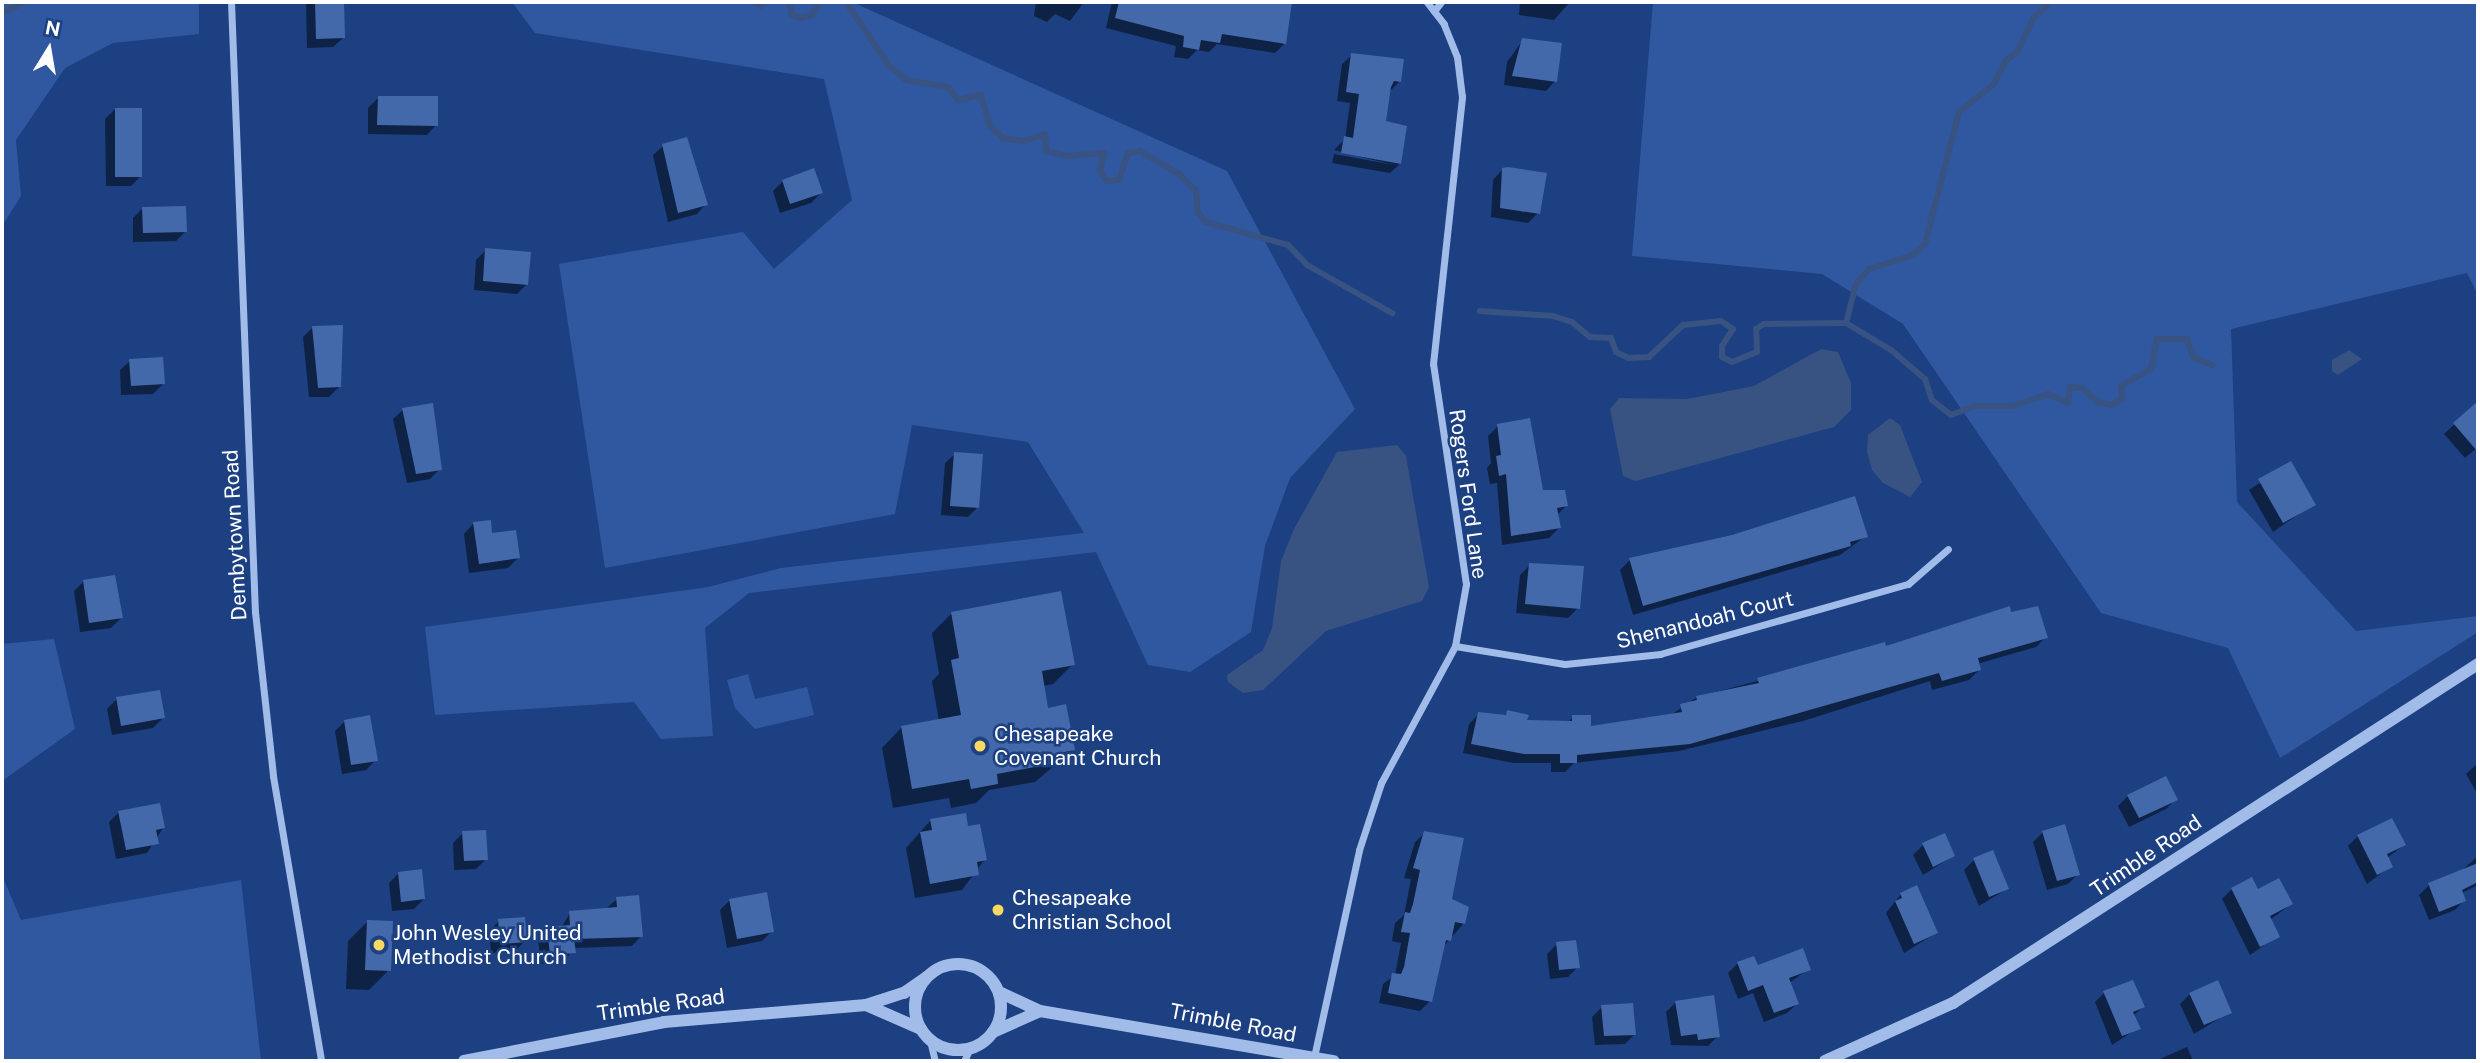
<!DOCTYPE html>
<style>
body{margin:0}
#map{position:relative;width:2480px;height:1063px;overflow:hidden;background:#1c4081;font-family:"Public Sans",sans-serif}
div>[style]{position:absolute}
.green>*{inset:0;background:#3058a0}
.water>*{inset:0;background:#385282}
.shadow>*{inset:0;background:#0007}
.stream>*{height:6px;margin:-3px;padding:0 3px;transform-origin:3px;border-radius:3px;background:#385282}
.building>*{inset:0;background:#4469ab}
.minor>*{height:7px;margin:-3.5px;padding:0 3.5px;transform-origin:3.5px;border-radius:3.5px;background:#a1bce9}
.tertiary>*{height:12px;margin:-6px;padding:0 6px;transform-origin:6px;border-radius:6px;background:#a1bce9}
.tertiary>.ring{margin:-6px;padding:0;box-sizing:content-box;background:none;border:12px solid #a1bce9;border-radius:50%}
.dots>*{width:19px;height:19px;translate:-50% -50%;box-sizing:border-box;border:4px solid #1c4081;border-radius:50%}
span{translate:-50% -50%;white-space:nowrap;text-align:center;line-height:1.15;-webkit-text-stroke:5px #1c4081;paint-order:stroke}
.street-label{font-size:21px;color:#fff}
.poi-label{font-size:21px;color:#fff}
.left{translate:0 -50%;text-align:left}
.frame{position:absolute;inset:0;border:4px solid #fff;pointer-events:none}
.north{position:absolute;left:14px;top:14px;width:70px;height:70px;-webkit-text-stroke:5px #1c4081;paint-order:stroke;rotate:11deg;font-size:19px;font-weight:700;line-height:28px;text-align:center;color:#fff}
.north::after{content:'';display:block;margin:auto;width:24px;height:32px;background:#fff;clip-path:polygon(50% 0,100% 100%,50% 72%,0 100%)}
</style>
<div id="map">
<div class="green">
<i style="clip-path:polygon(2px 2px,199px 2px,199px 34px,113px 43px,65px 68px,16px 140px,21px 196px,2px 226px)"></i>
<i style="clip-path:polygon(512px 2px,852px 2px,1227px 171px,1355px 409px,1290px 478px,1265px 546px,1251px 632px,1190px 672px,1148px 665px,1096px 552px,749px 593px,705px 628px,713px 736px,661px 739px,634px 702px,435px 715px,425px 627px,708px 587px,781px 568px,1084px 533px,1028px 442px,912px 425px,895px 514px,605px 568px,559px 264px,743px 232px,774px 269px,852px 200px,824px 79px,535px 33px)"></i>
<i style="clip-path:polygon(1653px 2px,2478px 2px,2478px 295px,2467px 273px,2231px 329px,2237px 502px,2356px 631px,2478px 616px,2478px 632px,2280px 758px,2228px 648px,2101px 613px,1903px 324px,1822px 274px,1632px 256px)"></i>
<i style="clip-path:polygon(54px 639px,75px 729px,2px 781px,2px 644px)"></i>
<i style="clip-path:polygon(748px 674px,755px 699px,807px 687px,814px 715px,755px 729px,735px 708px,727px 680px)"></i>
<i style="clip-path:polygon(2px 875px,21px 920px,241px 880px,261px 1061px,2px 1061px)"></i>
</div>
<div class="water">
<i style="clip-path:polygon(1821px 349px,1838px 352px,1851px 383px,1851px 410px,1834px 427px,1636px 481px,1623px 476px,1610px 409px,1619px 398px,1687px 399px,1754px 386px)"></i>
<i style="clip-path:polygon(2349px 350px,2362px 359px,2338px 375px,2332px 371px,2332px 360px)"></i>
<i style="clip-path:polygon(1890px 418px,1900px 425px,1922px 482px,1910px 497px,1883px 483px,1872px 470px,1867px 452px,1868px 435px)"></i>
<i style="clip-path:polygon(1397px 445px,1406px 456px,1429px 587px,1422px 601px,1326px 631px,1263px 690px,1243px 693px,1228px 682px,1227px 675px,1263px 650px,1272px 628px,1281px 561px,1294px 529px,1337px 452px)"></i>
</div>
<div class="shadow">
<i style="clip-path:polygon(306px 2px,342px 2px,343px 38px,333px 47px,307px 48px)"></i>
<i style="clip-path:polygon(1036px 2px,1084px 2px,1070px 21px,1055px 14px,1047px 22px,1034px 16px)"></i>
<i style="clip-path:polygon(1112px 2px,1290px 2px,1285px 43px,1275px 53px,1217px 44px,1209px 52px,1197px 50px,1188px 59px,1174px 57px,1176px 46px,1106px 28px)"></i>
<i style="clip-path:polygon(1520px 2px,1570px 2px,1554px 20px,1519px 15px)"></i>
<i style="clip-path:polygon(1523px 40px,1555px 81px,1546px 91px,1504px 85px,1507px 62px)"></i>
<i style="clip-path:polygon(1352px 55px,1400px 81px,1390px 91px,1384px 122px,1400px 164px,1390px 173px,1332px 163px,1334px 154px,1394px 165px,1334px 150px,1345px 139px,1350px 103px,1337px 101px,1342px 64px)"></i>
<i style="clip-path:polygon(378px 98px,436px 125px,427px 135px,368px 134px,368px 108px)"></i>
<i style="clip-path:polygon(115px 109px,141px 176px,131px 186px,106px 186px,105px 119px)"></i>
<i style="clip-path:polygon(663px 146px,706px 204px,697px 214px,668px 222px,653px 155px)"></i>
<i style="clip-path:polygon(1502px 170px,1538px 213px,1528px 223px,1491px 217px,1493px 180px)"></i>
<i style="clip-path:polygon(783px 181px,821px 193px,811px 203px,780px 213px,773px 191px)"></i>
<i style="clip-path:polygon(143px 208px,186px 231px,176px 241px,133px 242px,133px 218px)"></i>
<i style="clip-path:polygon(486px 250px,527px 284px,517px 294px,474px 290px,476px 260px)"></i>
<i style="clip-path:polygon(312px 328px,339px 387px,329px 397px,309px 397px,303px 337px)"></i>
<i style="clip-path:polygon(130px 361px,163px 384px,153px 394px,121px 395px,120px 370px)"></i>
<i style="clip-path:polygon(2471px 409px,2478px 418px,2478px 447px,2465px 458px,2444px 434px)"></i>
<i style="clip-path:polygon(403px 410px,440px 469px,430px 479px,407px 483px,393px 419px)"></i>
<i style="clip-path:polygon(1498px 426px,1542px 492px,1566px 506px,1557px 515px,1559px 528px,1549px 538px,1502px 545px,1497px 483px,1490px 484px,1487px 468px,1491px 463px,1488px 436px)"></i>
<i style="clip-path:polygon(955px 454px,978px 507px,968px 517px,941px 515px,945px 463px)"></i>
<i style="clip-path:polygon(2290px 463px,2313px 504px,2273px 532px,2249px 490px)"></i>
<i style="clip-path:polygon(473px 524px,491px 535px,518px 558px,508px 568px,469px 573px,464px 534px)"></i>
<i style="clip-path:polygon(1866px 536px,1840px 555px,1633px 615px,1620px 570px,1630px 560px)"></i>
<i style="clip-path:polygon(1530px 565px,1578px 608px,1568px 618px,1516px 613px,1520px 575px)"></i>
<i style="clip-path:polygon(84px 581px,121px 618px,111px 628px,80px 632px,74px 591px)"></i>
<i style="clip-path:polygon(952px 613px,1073px 664px,1053px 684px,1043px 686px,1047px 710px,1073px 750px,1035px 782px,989px 790px,976px 803px,951px 808px,949px 798px,893px 808px,882px 748px,901px 728px,939px 721px,932px 681px,939px 674px,932px 633px)"></i>
<i style="clip-path:polygon(2010px 614px,2046px 637px,2036px 647px,1977px 664px,1979px 670px,1969px 680px,1932px 690px,1930px 681px,1803px 721px,1679px 751px,1574px 763px,1565px 772px,1551px 772px,1551px 763px,1513px 763px,1463px 753px,1469px 724px,1479px 714px,1504px 717px,1508px 712px,1525px 722px,1567px 723px,1573px 717px,1589px 728px,1671px 715px,1697px 697px)"></i>
<i style="clip-path:polygon(117px 699px,163px 718px,153px 728px,112px 735px,107px 709px)"></i>
<i style="clip-path:polygon(345px 721px,376px 760px,366px 770px,342px 774px,335px 731px)"></i>
<i style="clip-path:polygon(2478px 763px,2478px 795px,2466px 774px)"></i>
<i style="clip-path:polygon(2128px 796px,2176px 799px,2166px 809px,2129px 827px,2118px 806px)"></i>
<i style="clip-path:polygon(119px 812px,163px 828px,147px 853px,116px 859px,109px 822px)"></i>
<i style="clip-path:polygon(930px 821px,967px 828px,985px 859px,962px 890px,915px 898px,906px 848px)"></i>
<i style="clip-path:polygon(2043px 832px,2078px 874px,2068px 884px,2047px 890px,2033px 842px)"></i>
<i style="clip-path:polygon(463px 833px,486px 859px,476px 869px,454px 870px,453px 843px)"></i>
<i style="clip-path:polygon(1425px 833px,1450px 900px,1464px 923px,1443px 947px,1430px 1001px,1420px 1011px,1379px 1003px,1383px 984px,1395px 975px,1401px 943px,1392px 941px,1395px 923px,1404px 915px,1411px 879px,1404px 878px,1415px 842px)"></i>
<i style="clip-path:polygon(2358px 836px,2404px 845px,2387px 858px,2391px 866px,2367px 884px,2348px 846px)"></i>
<i style="clip-path:polygon(1923px 845px,1953px 856px,1923px 875px,1913px 855px)"></i>
<i style="clip-path:polygon(2478px 856px,2478px 885px,2462px 893px,2464px 900px,2455px 910px,2429px 920px,2419px 895px,2429px 885px,2459px 873px)"></i>
<i style="clip-path:polygon(1974px 860px,2007px 889px,1979px 906px,1964px 870px)"></i>
<i style="clip-path:polygon(399px 873px,424px 899px,414px 909px,392px 911px,389px 883px)"></i>
<i style="clip-path:polygon(2232px 889px,2258px 891px,2291px 904px,2270px 920px,2278px 936px,2250px 955px,2222px 899px)"></i>
<i style="clip-path:polygon(1901px 894px,1936px 933px,1904px 953px,1886px 913px)"></i>
<i style="clip-path:polygon(617px 899px,641px 936px,632px 946px,574px 948px,564px 962px,541px 964px,538px 939px,548px 929px,561px 928px,570px 913px,607px 908px)"></i>
<i style="clip-path:polygon(730px 900px,772px 931px,762px 941px,727px 948px,720px 910px)"></i>
<i style="clip-path:polygon(368px 921px,389px 970px,369px 990px,346px 989px,348px 941px)"></i>
<i style="clip-path:polygon(499px 921px,525px 941px,515px 951px,491px 953px,489px 931px)"></i>
<i style="clip-path:polygon(1557px 944px,1578px 967px,1568px 977px,1550px 979px,1547px 954px)"></i>
<i style="clip-path:polygon(1738px 963px,1757px 967px,1809px 969px,1789px 983px,1797px 1004px,1787px 1013px,1764px 1022px,1753px 993px,1738px 999px,1728px 973px)"></i>
<i style="clip-path:polygon(2104px 993px,2143px 1007px,2133px 1016px,2138px 1028px,2112px 1045px,2095px 1002px)"></i>
<i style="clip-path:polygon(2190px 994px,2230px 1012px,2194px 1034px,2180px 1004px)"></i>
<i style="clip-path:polygon(1676px 1002px,1718px 1036px,1708px 1046px,1671px 1045px,1666px 1012px)"></i>
<i style="clip-path:polygon(1602px 1007px,1634px 1035px,1625px 1044px,1595px 1045px,1592px 1017px)"></i>
<i style="clip-path:polygon(2187px 1047px,2193px 1061px,2158px 1061px,2162px 1058px)"></i>
</div>
<div class="stream">
<i style="left:755px;top:2px;width:7px;rotate:34deg"></i>
<i style="left:761px;top:6px;width:6px;rotate:-45deg"></i>
<i style="left:789px;top:2px;width:13px;rotate:77deg"></i>
<i style="left:792px;top:15px;width:9px;rotate:21deg"></i>
<i style="left:800px;top:18px;width:13px;rotate:-13deg"></i>
<i style="left:813px;top:15px;width:14px;rotate:-69deg"></i>
<i style="left:846px;top:2px;width:77px;rotate:56.1deg"></i>
<i style="left:889px;top:66px;width:22px;rotate:39deg"></i>
<i style="left:906px;top:80px;width:43px;rotate:9.5deg"></i>
<i style="left:948px;top:87px;width:16px;rotate:52deg"></i>
<i style="left:958px;top:100px;width:24px;rotate:-12deg"></i>
<i style="left:981px;top:95px;width:32px;rotate:74deg"></i>
<i style="left:990px;top:126px;width:18px;rotate:43deg"></i>
<i style="left:1003px;top:138px;width:21px;rotate:8deg"></i>
<i style="left:1024px;top:141px;width:22px;rotate:-18deg"></i>
<i style="left:1045px;top:134px;width:17px;rotate:87deg"></i>
<i style="left:1046px;top:151px;width:23px;rotate:13deg"></i>
<i style="left:1068px;top:156px;width:36px;rotate:-5deg"></i>
<i style="left:1104px;top:153px;width:18px;rotate:103deg"></i>
<i style="left:1100px;top:171px;width:12px;rotate:55deg"></i>
<i style="left:1107px;top:181px;width:12px;rotate:-5deg"></i>
<i style="left:1119px;top:180px;width:28px;rotate:-72deg"></i>
<i style="left:1128px;top:153px;width:12px;rotate:-9deg"></i>
<i style="left:1140px;top:151px;width:45px;rotate:30.5deg"></i>
<i style="left:1179px;top:174px;width:24px;rotate:45deg"></i>
<i style="left:1196px;top:191px;width:22px;rotate:85deg"></i>
<i style="left:1198px;top:213px;width:12px;rotate:48deg"></i>
<i style="left:1206px;top:222px;width:85px;rotate:15.7deg"></i>
<i style="left:1288px;top:245px;width:28px;rotate:46deg"></i>
<i style="left:1307px;top:265px;width:98px;rotate:29.5deg"></i>
<i style="left:2px;top:13px;width:25px;rotate:-26deg"></i>
<i style="left:1480px;top:311px;width:73px;rotate:3.9deg"></i>
<i style="left:1553px;top:316px;width:20px;rotate:18deg"></i>
<i style="left:1572px;top:322px;width:23px;rotate:40deg"></i>
<i style="left:1590px;top:337px;width:21px;rotate:3deg"></i>
<i style="left:1611px;top:338px;width:15px;rotate:70deg"></i>
<i style="left:1616px;top:352px;width:14px;rotate:25deg"></i>
<i style="left:1629px;top:358px;width:20px;rotate:-3deg"></i>
<i style="left:1649px;top:357px;width:47px;rotate:-43.3deg"></i>
<i style="left:1683px;top:325px;width:38px;rotate:-6deg"></i>
<i style="left:1721px;top:321px;width:14px;rotate:34deg"></i>
<i style="left:1733px;top:329px;width:20px;rotate:123deg"></i>
<i style="left:1722px;top:346px;width:11px;rotate:90deg"></i>
<i style="left:1722px;top:357px;width:11px;rotate:27deg"></i>
<i style="left:1732px;top:362px;width:27px;rotate:-22deg"></i>
<i style="left:1757px;top:352px;width:23px;rotate:-92deg"></i>
<i style="left:1756px;top:329px;width:9px;rotate:-32deg"></i>
<i style="left:1764px;top:324px;width:82px;rotate:-0.7deg"></i>
<i style="left:1846px;top:323px;width:52px;rotate:31deg"></i>
<i style="left:1891px;top:350px;width:45px;rotate:40.5deg"></i>
<i style="left:1925px;top:379px;width:22px;rotate:72deg"></i>
<i style="left:1932px;top:400px;width:24px;rotate:38deg"></i>
<i style="left:1951px;top:415px;width:26px;rotate:-21deg"></i>
<i style="left:1975px;top:406px;width:37px"></i>
<i style="left:2012px;top:406px;width:38px;rotate:-18deg"></i>
<i style="left:2048px;top:394px;width:22px;rotate:24deg"></i>
<i style="left:2068px;top:403px;width:16px;rotate:-83deg"></i>
<i style="left:2070px;top:387px;width:12px;rotate:5deg"></i>
<i style="left:2082px;top:388px;width:21px;rotate:41deg"></i>
<i style="left:2098px;top:402px;width:13px;rotate:13deg"></i>
<i style="left:2111px;top:405px;width:13px;rotate:-29deg"></i>
<i style="left:2122px;top:399px;width:13px;rotate:-94deg"></i>
<i style="left:2121px;top:386px;width:34px;rotate:-30deg"></i>
<i style="left:2151px;top:369px;width:31px;rotate:-79deg"></i>
<i style="left:2157px;top:339px;width:30px"></i>
<i style="left:2187px;top:339px;width:20px;rotate:70deg"></i>
<i style="left:2194px;top:358px;width:20px;rotate:20deg"></i>
<i style="left:1846px;top:323px;width:40px;rotate:-75.6deg"></i>
<i style="left:1856px;top:284px;width:20px;rotate:-49deg"></i>
<i style="left:1869px;top:269px;width:46px;rotate:-17.7deg"></i>
<i style="left:1913px;top:255px;width:16px;rotate:-43deg"></i>
<i style="left:1925px;top:244px;width:136px;rotate:-75.6deg"></i>
<i style="left:1959px;top:112px;width:45px;rotate:-38.7deg"></i>
<i style="left:1994px;top:84px;width:27px;rotate:-63deg"></i>
<i style="left:2006px;top:60px;width:14px;rotate:-36deg"></i>
<i style="left:2017px;top:52px;width:37px;rotate:-64deg"></i>
<i style="left:2033px;top:19px;width:24px;rotate:-45deg"></i>
</div>
<div class="building">
<i style="clip-path:polygon(315px 2px,344px 2px,345px 38px,316px 39px)"></i>
<i style="clip-path:polygon(1119px 2px,1292px 2px,1286px 44px,1222px 34px,1220px 43px,1201px 40px,1199px 50px,1183px 47px,1184px 36px,1115px 18px)"></i>
<i style="clip-path:polygon(1522px 38px,1562px 43px,1557px 82px,1512px 76px)"></i>
<i style="clip-path:polygon(1351px 53px,1404px 59px,1401px 82px,1394px 81px,1391px 87px,1386px 121px,1407px 126px,1401px 164px,1341px 153px,1344px 136px,1353px 138px,1359px 94px,1346px 92px)"></i>
<i style="clip-path:polygon(378px 96px,438px 96px,438px 126px,377px 125px)"></i>
<i style="clip-path:polygon(115px 108px,142px 108px,142px 177px,115px 177px)"></i>
<i style="clip-path:polygon(687px 137px,708px 205px,678px 213px,662px 144px)"></i>
<i style="clip-path:polygon(1508px 167px,1547px 173px,1540px 214px,1500px 208px,1502px 168px)"></i>
<i style="clip-path:polygon(814px 168px,823px 193px,790px 204px,782px 180px)"></i>
<i style="clip-path:polygon(186px 206px,187px 232px,143px 233px,142px 207px)"></i>
<i style="clip-path:polygon(485px 248px,531px 252px,528px 285px,483px 281px)"></i>
<i style="clip-path:polygon(343px 325px,341px 387px,318px 388px,312px 326px)"></i>
<i style="clip-path:polygon(163px 357px,165px 384px,131px 386px,129px 359px)"></i>
<i style="clip-path:polygon(2478px 401px,2478px 452px,2453px 423px)"></i>
<i style="clip-path:polygon(433px 403px,442px 470px,416px 474px,402px 408px)"></i>
<i style="clip-path:polygon(1530px 418px,1543px 490px,1565px 490px,1568px 506px,1557px 508px,1561px 528px,1511px 536px,1506px 474px,1499px 476px,1496px 456px,1501px 455px,1497px 424px)"></i>
<i style="clip-path:polygon(954px 452px,983px 454px,979px 508px,950px 506px)"></i>
<i style="clip-path:polygon(2291px 461px,2316px 505px,2283px 523px,2258px 479px)"></i>
<i style="clip-path:polygon(1855px 496px,1868px 537px,1850px 542px,1851px 546px,1643px 606px,1629px 558px,1732px 535px)"></i>
<i style="clip-path:polygon(491px 520px,492px 533px,516px 530px,520px 558px,479px 564px,473px 522px)"></i>
<i style="clip-path:polygon(1529px 563px,1584px 566px,1580px 609px,1525px 604px)"></i>
<i style="clip-path:polygon(115px 575px,123px 618px,89px 623px,83px 580px)"></i>
<i style="clip-path:polygon(1061px 591px,1075px 665px,1042px 671px,1048px 708px,1066px 704px,1075px 750px,1055px 754px,1056px 763px,997px 774px,998px 784px,971px 789px,969px 779px,912px 789px,901px 726px,961px 715px,951px 660px,959px 658px,951px 612px)"></i>
<i style="clip-path:polygon(2010px 606px,2011px 612px,2038px 606px,2048px 638px,1978px 658px,1981px 670px,1942px 681px,1939px 673px,1690px 744px,1577px 755px,1577px 763px,1560px 763px,1560px 754px,1524px 754px,1471px 744px,1478px 712px,1506px 715px,1507px 710px,1529px 715px,1527px 720px,1572px 721px,1572px 715px,1591px 715px,1591px 726px,1682px 712px,1680px 704px,1697px 700px,1696px 696px,1759px 683px,1757px 678px,1885px 642px,1886px 646px)"></i>
<i style="clip-path:polygon(160px 690px,165px 718px,121px 726px,116px 697px)"></i>
<i style="clip-path:polygon(370px 715px,378px 761px,351px 765px,344px 720px)"></i>
<i style="clip-path:polygon(2166px 776px,2178px 800px,2139px 818px,2127px 795px)"></i>
<i style="clip-path:polygon(160px 803px,165px 828px,156px 830px,159px 844px,126px 850px,118px 811px)"></i>
<i style="clip-path:polygon(966px 813px,968px 826px,980px 824px,987px 860px,977px 862px,979px 875px,930px 884px,920px 832px,932px 830px,930px 819px)"></i>
<i style="clip-path:polygon(2392px 818px,2406px 845px,2387px 854px,2393px 867px,2377px 875px,2357px 835px)"></i>
<i style="clip-path:polygon(2065px 824px,2080px 875px,2057px 881px,2042px 831px)"></i>
<i style="clip-path:polygon(486px 830px,488px 860px,464px 861px,462px 831px)"></i>
<i style="clip-path:polygon(1424px 831px,1464px 838px,1452px 899px,1469px 907px,1465px 924px,1455px 922px,1451px 941px,1446px 940px,1432px 1002px,1388px 993px,1392px 973px,1401px 974px,1404px 967px,1410px 933px,1401px 932px,1405px 912px,1410px 913px,1413px 904px,1420px 870px,1413px 868px)"></i>
<i style="clip-path:polygon(1945px 833px,1955px 856px,1933px 867px,1922px 843px)"></i>
<i style="clip-path:polygon(1993px 850px,2009px 889px,1989px 897px,1973px 858px)"></i>
<i style="clip-path:polygon(2478px 863px,2478px 882px,2462px 890px,2466px 901px,2439px 912px,2428px 883px)"></i>
<i style="clip-path:polygon(422px 869px,425px 899px,401px 902px,398px 872px)"></i>
<i style="clip-path:polygon(2252px 877px,2258px 889px,2279px 878px,2293px 904px,2270px 916px,2280px 937px,2260px 947px,2231px 888px)"></i>
<i style="clip-path:polygon(1917px 885px,1938px 933px,1914px 944px,1895px 901px,1902px 898px,1900px 893px)"></i>
<i style="clip-path:polygon(767px 892px,774px 932px,737px 939px,729px 899px)"></i>
<i style="clip-path:polygon(639px 895px,643px 937px,574px 939px,576px 953px,550px 955px,547px 927px,570px 925px,569px 911px,617px 907px,616px 897px)"></i>
<i style="clip-path:polygon(525px 917px,527px 942px,500px 944px,498px 919px)"></i>
<i style="clip-path:polygon(367px 920px,393px 921px,391px 971px,365px 970px)"></i>
<i style="clip-path:polygon(1576px 940px,1580px 968px,1559px 970px,1556px 942px)"></i>
<i style="clip-path:polygon(1803px 948px,1811px 970px,1789px 978px,1799px 1004px,1774px 1013px,1763px 985px,1748px 991px,1737px 962px,1754px 956px,1758px 965px)"></i>
<i style="clip-path:polygon(2133px 980px,2145px 1007px,2133px 1012px,2141px 1029px,2122px 1036px,2103px 991px)"></i>
<i style="clip-path:polygon(2218px 980px,2232px 1013px,2204px 1025px,2189px 993px)"></i>
<i style="clip-path:polygon(1714px 995px,1720px 1037px,1698px 1040px,1697px 1034px,1681px 1036px,1675px 1001px)"></i>
<i style="clip-path:polygon(1633px 1003px,1636px 1035px,1604px 1036px,1601px 1005px)"></i>
</div>
<div class="minor">
<i style="left:231px;top:2px;width:610px;rotate:87.75deg"></i>
<i style="left:255px;top:612px;width:165px;rotate:83.7deg"></i>
<i style="left:273px;top:776px;width:289px;rotate:80.4deg"></i>
<i style="left:1434px;top:11px;width:11px;rotate:-52deg"></i>
<i style="left:1455px;top:646px;width:111px;rotate:9.3deg"></i>
<i style="left:1565px;top:664px;width:96px;rotate:-6deg"></i>
<i style="left:1660px;top:654px;width:258px;rotate:-15.8deg"></i>
<i style="left:1908px;top:584px;width:53px;rotate:-41.2deg"></i>
<i style="left:930px;top:1040px;width:22px;rotate:77deg"></i>
<i style="left:1314px;top:1057px;width:212px;rotate:-77.7deg"></i>
<i style="left:1359px;top:850px;width:71px;rotate:-71.8deg"></i>
<i style="left:1381px;top:783px;width:156px;rotate:-61.6deg"></i>
<i style="left:1455px;top:646px;width:63px;rotate:-79.9deg"></i>
<i style="left:1466px;top:584px;width:222px;rotate:-98.5deg"></i>
<i style="left:1433px;top:364px;width:269px;rotate:-83.8deg"></i>
<i style="left:1462px;top:97px;width:40px;rotate:-97.1deg"></i>
<i style="left:1457px;top:57px;width:35px;rotate:-112deg"></i>
<i style="left:1444px;top:24px;width:28px;rotate:-128deg"></i>
<i style="left:964px;top:1061px;width:14px;rotate:-65deg"></i>
</div>
<div class="tertiary">
<i class="ring" style="left:915px;top:964px;width:74px;height:74px"></i>
<i style="left:999px;top:992px;width:45px;rotate:24.9deg"></i>
<i style="left:1040px;top:1011px;width:298px;rotate:9.7deg"></i>
<i style="left:866px;top:1005px;width:60px;rotate:23.6deg"></i>
<i style="left:993px;top:1032px;width:51px;rotate:-24.1deg"></i>
<i style="left:464px;top:1061px;width:204px;rotate:-11deg"></i>
<i style="left:664px;top:1022px;width:203px;rotate:-4.8deg"></i>
<i style="left:866px;top:1005px;width:40px;rotate:-18deg"></i>
<i style="left:904px;top:993px;width:28px;rotate:-35deg"></i>
<i style="left:1825px;top:1061px;width:141px;rotate:-24.4deg"></i>
<i style="left:1953px;top:1003px;width:625px;rotate:-32.85deg"></i>
</div>
<div class="dots">
<i style="left:980px;top:746px;background:#fada5e"></i>
<i style="left:998px;top:910px;background:#fada5e"></i>
<i style="left:379px;top:945px;background:#fada5e"></i>
</div>
<div class="street-label">
<span style="left:1468px;top:494px;rotate:82deg">Rogers Ford Lane</span>
<span style="left:235px;top:535px;rotate:-93deg">Dembytown Road</span>
<span style="left:1705px;top:620px;rotate:-14deg">Shenandoah Court</span>
<span style="left:2146px;top:856px;rotate:-34deg">Trimble Road</span>
<span style="left:661px;top:1005px;rotate:-8deg">Trimble Road</span>
<span style="left:1233px;top:1023px;rotate:11deg">Trimble Road</span>
</div>
<div class="poi-label">
<span class="left" style="left:994px;top:746px">Chesapeake<br>Covenant Church</span>
<span class="left" style="left:1012px;top:910px">Chesapeake<br>Christian School</span>
<span class="left" style="left:393px;top:945px">John Wesley United<br>Methodist Church</span>
</div>
<div class="frame"></div>
<div class="north">N</div>
</div>
